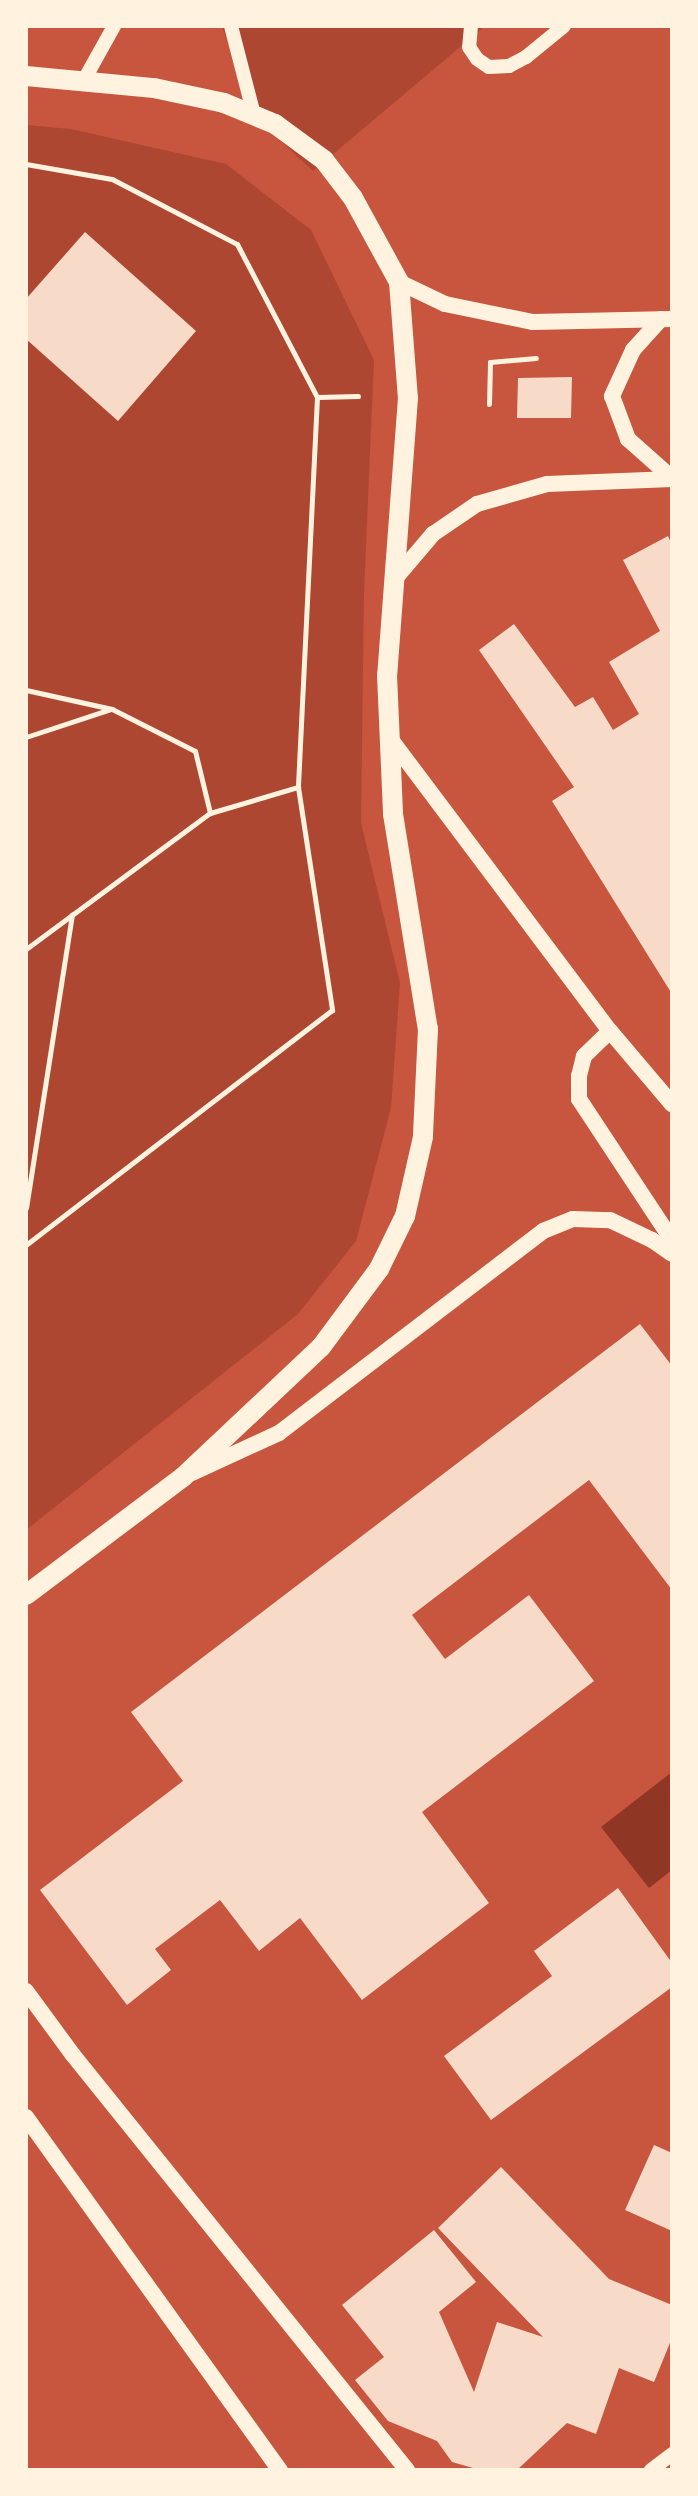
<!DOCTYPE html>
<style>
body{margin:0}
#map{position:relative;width:698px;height:2496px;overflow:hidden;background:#c8553d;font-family:Mulish,sans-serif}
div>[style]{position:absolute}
.green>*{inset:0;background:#ae4732}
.water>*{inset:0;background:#8f3625}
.building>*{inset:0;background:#f7dbc8}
.path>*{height:5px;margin:-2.5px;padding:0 2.5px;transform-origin:2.5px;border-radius:2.5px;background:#fff3e0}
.tertiary>*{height:14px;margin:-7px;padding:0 7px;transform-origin:7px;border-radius:7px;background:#fff3e0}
.secondary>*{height:16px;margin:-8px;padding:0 8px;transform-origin:8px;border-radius:8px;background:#fff3e0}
.primary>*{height:20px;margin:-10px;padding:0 10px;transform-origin:10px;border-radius:10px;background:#fff3e0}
span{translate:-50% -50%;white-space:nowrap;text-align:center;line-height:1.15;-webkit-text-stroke:8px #fff3e0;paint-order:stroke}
.frame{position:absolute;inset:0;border:28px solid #fff3e0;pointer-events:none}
</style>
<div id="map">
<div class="green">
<i style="clip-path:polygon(222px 26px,485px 26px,313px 171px,256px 118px)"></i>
<i style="clip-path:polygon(26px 125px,71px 129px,226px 164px,311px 230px,374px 360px,364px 593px,361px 823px,400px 983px,391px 1108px,356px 1241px,298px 1314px,26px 1530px)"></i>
</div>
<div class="water">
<i style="clip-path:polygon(672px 1772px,672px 1870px,649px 1888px,601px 1827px)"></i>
</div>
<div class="building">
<i style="clip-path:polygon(85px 232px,196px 331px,118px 421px,26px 339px,26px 299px)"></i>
<i style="clip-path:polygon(572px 377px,571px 418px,517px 418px,518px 378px)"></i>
<i style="clip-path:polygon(668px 536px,672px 545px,672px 994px,552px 801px,574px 787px,479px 650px,514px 624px,575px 707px,593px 697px,613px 730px,639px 714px,609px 662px,660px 631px,623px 560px)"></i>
<i style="clip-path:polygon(640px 1324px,672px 1366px,672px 1590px,589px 1480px,412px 1615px,445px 1659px,529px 1595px,594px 1681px,422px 1812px,489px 1903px,362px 2000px,300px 1918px,259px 1951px,220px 1900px,155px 1949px,171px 1970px,127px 2005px,40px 1890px,183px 1781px,131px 1712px)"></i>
<i style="clip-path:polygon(618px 1888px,672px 1963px,672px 1987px,491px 2120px,444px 2056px,552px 1976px,534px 1951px)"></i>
<i style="clip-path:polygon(654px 2145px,672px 2153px,672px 2231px,625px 2210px)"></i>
<i style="clip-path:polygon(501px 2167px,609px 2279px,672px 2305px,672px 2338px,654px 2382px,619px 2368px,596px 2434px,567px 2423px,517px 2470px,480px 2470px,452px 2462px,437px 2441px,388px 2421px,355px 2380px,384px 2357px,342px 2305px,434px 2230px,476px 2282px,439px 2312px,474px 2392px,497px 2322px,543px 2337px,438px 2228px)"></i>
</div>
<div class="path">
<i style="left:26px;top:164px;width:87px;rotate:9.9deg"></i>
<i style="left:112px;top:179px;width:141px;rotate:27.5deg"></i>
<i style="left:237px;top:244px;width:173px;rotate:62.4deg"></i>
<i style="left:317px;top:397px;width:390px;rotate:92.8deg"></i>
<i style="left:298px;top:787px;width:226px;rotate:81.3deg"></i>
<i style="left:332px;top:1010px;width:386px;rotate:142.5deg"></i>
<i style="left:317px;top:397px;width:41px;rotate:-1.4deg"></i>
<i style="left:489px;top:404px;width:42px;rotate:-88.6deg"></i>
<i style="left:490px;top:362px;width:46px;rotate:-5deg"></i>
<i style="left:26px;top:690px;width:88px;rotate:12.5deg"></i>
<i style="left:112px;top:709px;width:93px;rotate:26.8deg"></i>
<i style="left:195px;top:751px;width:64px;rotate:76.4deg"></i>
<i style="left:210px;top:813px;width:92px;rotate:-16.5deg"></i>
<i style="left:26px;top:737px;width:89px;rotate:-18.2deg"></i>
<i style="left:26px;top:949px;width:229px;rotate:-36.5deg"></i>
<i style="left:26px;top:1208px;width:297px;rotate:-81.1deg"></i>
</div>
<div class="tertiary">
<i style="left:231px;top:26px;width:92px;rotate:75.5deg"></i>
<i style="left:471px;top:26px;width:21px;rotate:95deg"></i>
<i style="left:469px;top:47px;width:14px;rotate:56deg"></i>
<i style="left:477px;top:59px;width:14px;rotate:34deg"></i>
<i style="left:489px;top:67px;width:20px;rotate:-3deg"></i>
<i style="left:509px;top:66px;width:19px;rotate:-28deg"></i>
<i style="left:526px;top:57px;width:49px;rotate:-39.2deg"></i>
<i style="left:84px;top:80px;width:62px;rotate:-60.9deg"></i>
<i style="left:651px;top:2470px;width:26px;rotate:-37deg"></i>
</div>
<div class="secondary">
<i style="left:399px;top:282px;width:51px;rotate:25.6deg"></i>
<i style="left:445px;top:304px;width:90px;rotate:11.6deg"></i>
<i style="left:533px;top:322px;width:139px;rotate:-1.2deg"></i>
<i style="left:661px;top:319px;width:42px;rotate:132.1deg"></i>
<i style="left:633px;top:350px;width:51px;rotate:114.5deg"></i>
<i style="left:612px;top:396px;width:46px;rotate:69.6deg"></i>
<i style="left:628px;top:439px;width:59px;rotate:41.6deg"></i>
<i style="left:393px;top:581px;width:62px;rotate:-49.6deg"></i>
<i style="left:433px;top:534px;width:53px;rotate:-34.3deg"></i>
<i style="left:477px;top:504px;width:73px;rotate:-15.9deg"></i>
<i style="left:547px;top:484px;width:125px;rotate:-2.3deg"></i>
<i style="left:389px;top:737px;width:368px;rotate:53.1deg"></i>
<i style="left:610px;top:1031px;width:96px;rotate:49.7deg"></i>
<i style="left:610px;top:1031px;width:36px;rotate:136deg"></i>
<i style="left:584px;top:1056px;width:21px;rotate:104deg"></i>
<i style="left:579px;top:1076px;width:23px;rotate:90deg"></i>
<i style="left:579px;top:1099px;width:169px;rotate:56.6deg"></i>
<i style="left:192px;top:1473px;width:96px;rotate:-24.7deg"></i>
<i style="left:279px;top:1433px;width:332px;rotate:-37.4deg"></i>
<i style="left:543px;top:1231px;width:32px;rotate:-22deg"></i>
<i style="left:573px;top:1219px;width:37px;rotate:2deg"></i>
<i style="left:610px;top:1220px;width:47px;rotate:25.5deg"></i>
<i style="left:652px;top:1240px;width:24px;rotate:35deg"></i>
<i style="left:26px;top:1991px;width:79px;rotate:53.7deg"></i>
<i style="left:73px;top:2055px;width:533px;rotate:51.17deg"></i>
<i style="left:26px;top:2117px;width:435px;rotate:54.3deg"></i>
</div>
<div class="primary">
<i style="left:26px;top:76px;width:129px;rotate:5.4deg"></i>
<i style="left:154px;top:88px;width:72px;rotate:12.1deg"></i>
<i style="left:224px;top:103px;width:55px;rotate:22.4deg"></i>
<i style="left:275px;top:124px;width:61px;rotate:36.3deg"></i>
<i style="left:324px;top:160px;width:48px;rotate:52.7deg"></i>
<i style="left:353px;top:198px;width:96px;rotate:61.3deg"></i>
<i style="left:399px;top:282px;width:116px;rotate:85.6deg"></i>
<i style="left:408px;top:398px;width:278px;rotate:94.3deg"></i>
<i style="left:387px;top:675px;width:139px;rotate:87.5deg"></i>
<i style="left:393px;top:814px;width:218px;rotate:80.8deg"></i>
<i style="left:428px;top:1029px;width:108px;rotate:92.7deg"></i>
<i style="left:423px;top:1137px;width:81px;rotate:102.8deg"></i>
<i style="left:405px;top:1216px;width:59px;rotate:116.1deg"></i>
<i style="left:379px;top:1269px;width:97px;rotate:126.6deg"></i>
<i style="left:321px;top:1347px;width:190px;rotate:136.7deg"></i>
<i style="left:183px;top:1477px;width:196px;rotate:143.1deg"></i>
</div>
<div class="frame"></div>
</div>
